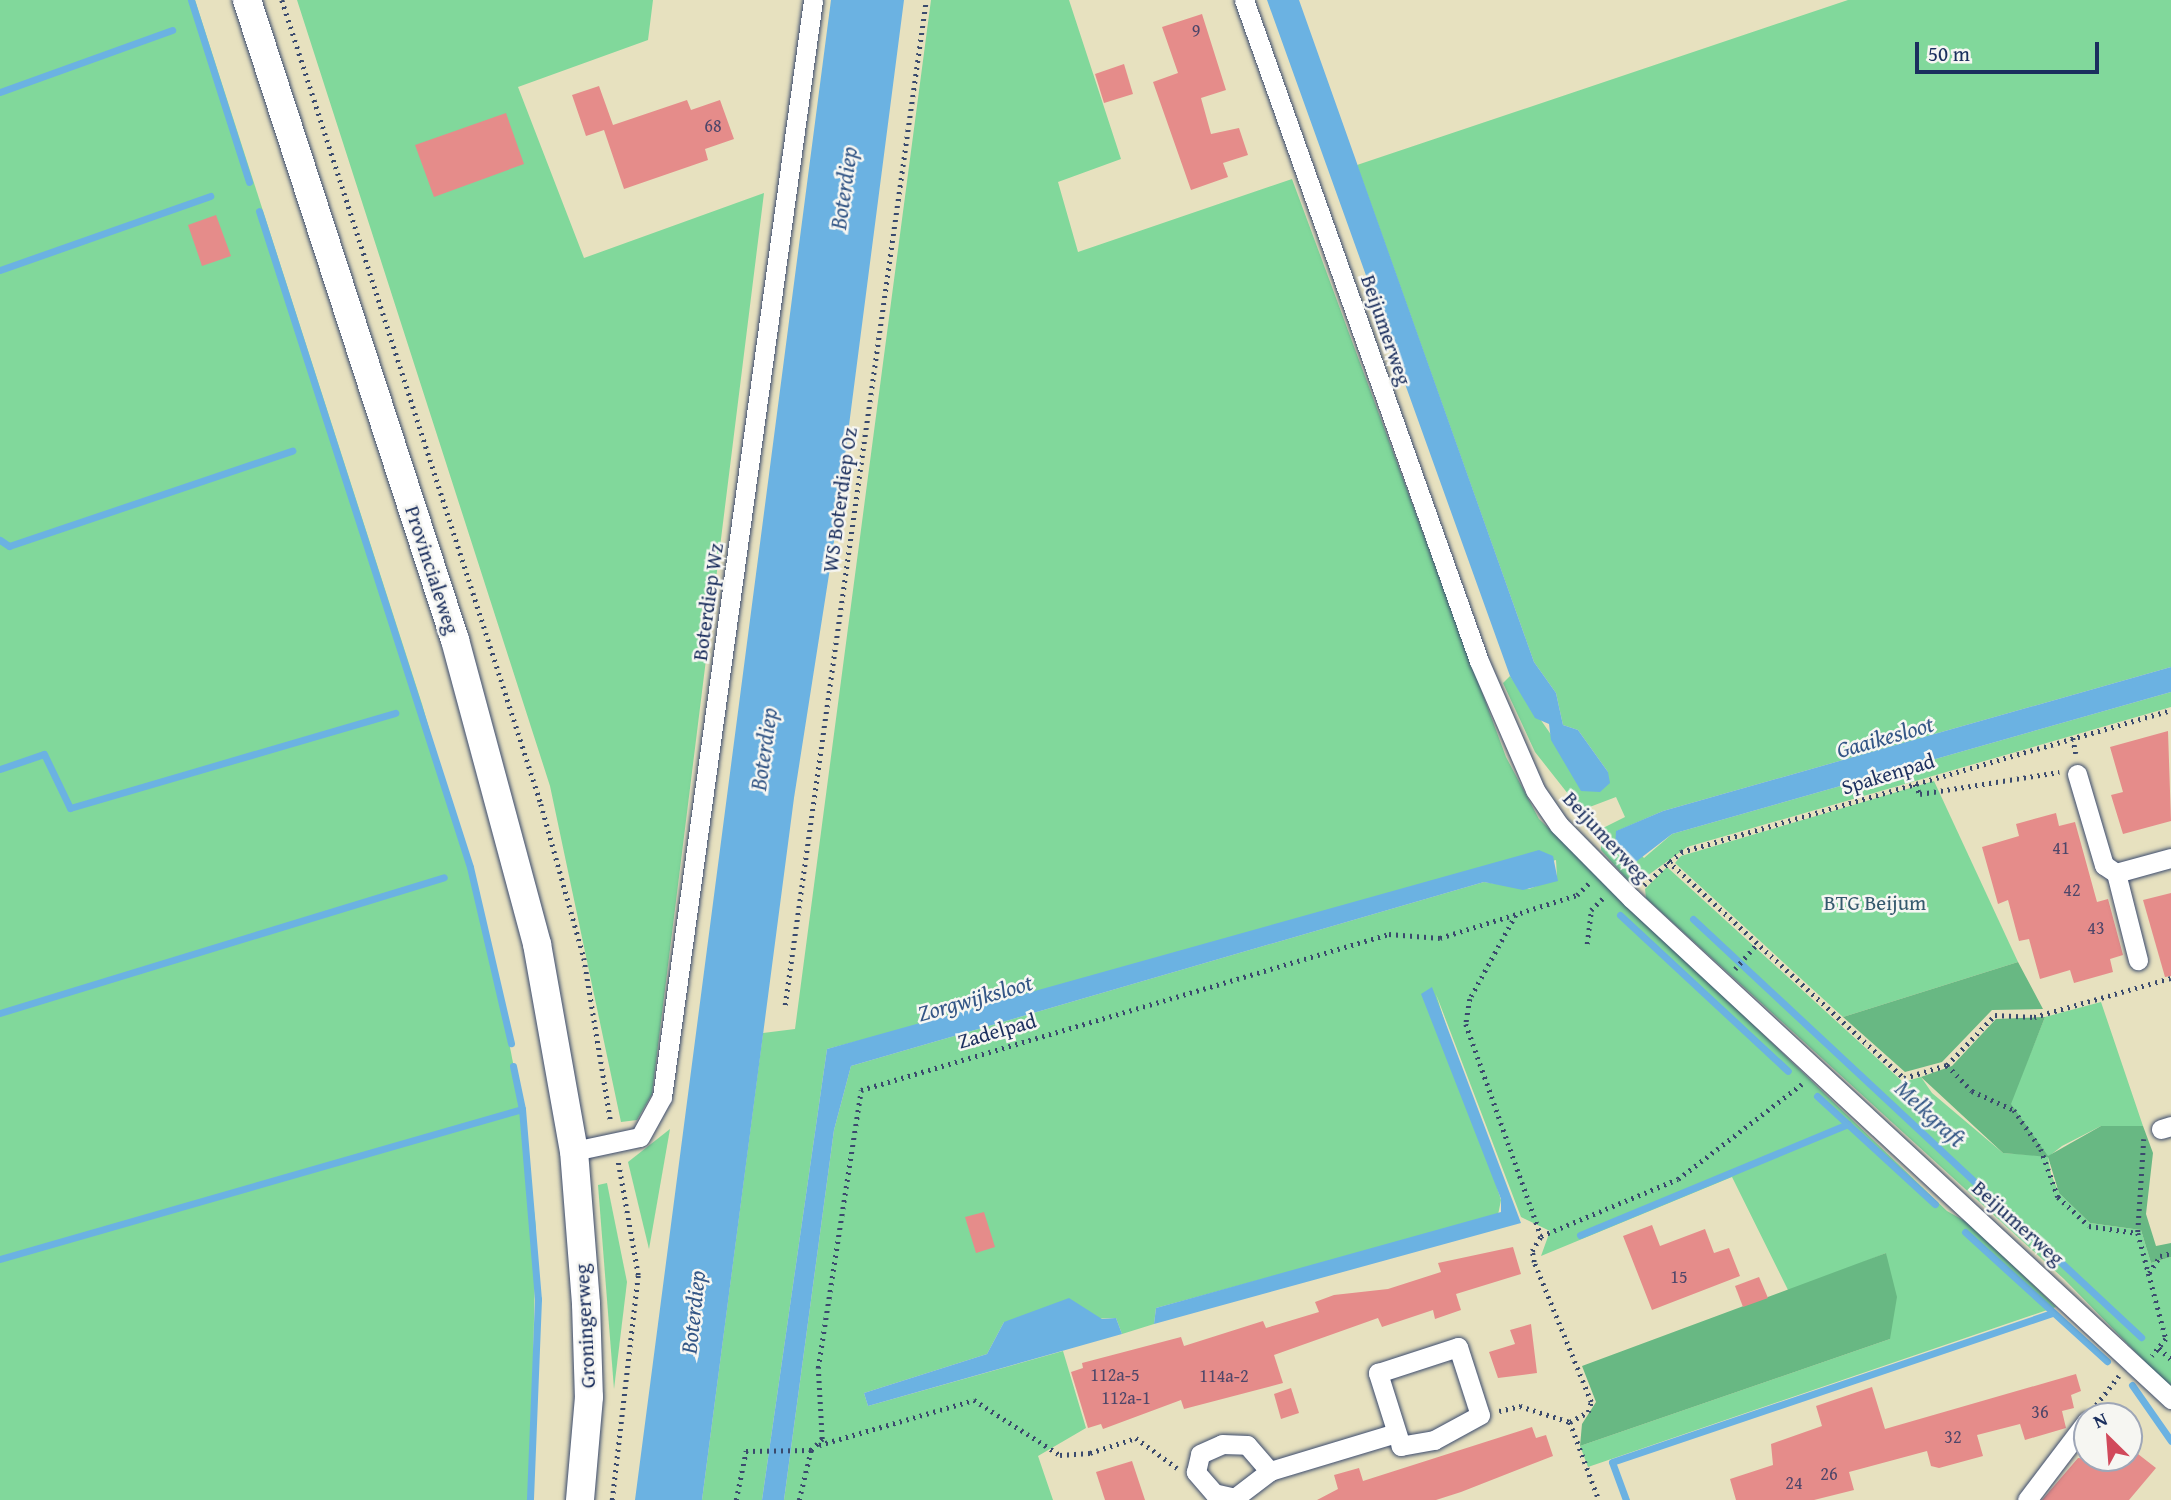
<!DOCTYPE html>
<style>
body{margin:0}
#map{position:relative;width:2171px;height:1500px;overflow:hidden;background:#e7e1bf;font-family:"Gentium Book Plus",serif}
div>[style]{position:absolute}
.green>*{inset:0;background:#81d89b}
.forest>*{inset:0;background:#68b883}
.water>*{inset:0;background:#6bb2e2}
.stream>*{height:7px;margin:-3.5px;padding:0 3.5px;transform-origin:3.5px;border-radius:3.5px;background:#6bb2e2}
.building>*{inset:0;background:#e58c8a}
.path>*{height:4.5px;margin-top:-2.25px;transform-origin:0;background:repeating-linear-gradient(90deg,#3a4a6d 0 2px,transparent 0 7px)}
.roads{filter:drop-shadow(0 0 2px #3a4a6d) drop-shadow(0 0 2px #3a4a6d)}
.street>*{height:19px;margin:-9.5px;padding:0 9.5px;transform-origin:9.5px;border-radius:9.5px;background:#fff}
.secondary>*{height:28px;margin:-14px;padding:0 14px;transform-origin:14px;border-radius:14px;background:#fff}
span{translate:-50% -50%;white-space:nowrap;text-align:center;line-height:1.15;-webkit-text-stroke:5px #f6f6f2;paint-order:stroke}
.number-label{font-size:18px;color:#4e4669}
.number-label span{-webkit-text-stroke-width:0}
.street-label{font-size:21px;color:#1b2f5e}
.park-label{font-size:21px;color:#34596d}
.water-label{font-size:23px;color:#335686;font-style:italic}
.north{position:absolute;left:2073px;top:1402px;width:70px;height:70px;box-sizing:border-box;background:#f6f6f2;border:2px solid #9ea6b7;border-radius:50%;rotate:335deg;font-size:19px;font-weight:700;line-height:28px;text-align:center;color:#1b2f5e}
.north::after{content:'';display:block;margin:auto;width:24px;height:32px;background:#d1495b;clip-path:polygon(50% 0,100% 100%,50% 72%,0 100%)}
.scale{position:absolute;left:1915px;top:42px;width:184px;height:32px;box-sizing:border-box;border:4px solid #1b2f5e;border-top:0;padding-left:9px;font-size:21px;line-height:24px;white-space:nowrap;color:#1b2f5e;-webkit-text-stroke:5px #f6f6f2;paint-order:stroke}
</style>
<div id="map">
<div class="green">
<i style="clip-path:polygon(0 0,195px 0,422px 704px,488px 934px,522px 1109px,536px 1228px,530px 1500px,0 1500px)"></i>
<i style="clip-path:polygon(297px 0,653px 0,648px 40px,518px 87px,584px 258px,764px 193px,652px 1094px,637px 1120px,621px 1122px,550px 786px)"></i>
<i style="clip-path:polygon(931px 0,1069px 0,1121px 159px,1058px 182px,1078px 252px,1292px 179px,1506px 757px,1539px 819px,1947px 1211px,1970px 1224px,2056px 1307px,1588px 1467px,1580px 1446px,1890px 1339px,1886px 1253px,1789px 1292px,1732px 1177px,1541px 1256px,1550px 1231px,1521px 1217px,1436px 994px,1501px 1200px,1498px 1215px,1156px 1308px,1154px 1324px,1122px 1334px,1116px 1318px,1004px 1322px,987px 1354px,864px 1393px,868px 1406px,1063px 1351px,1086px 1428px,1038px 1456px,1053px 1500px,784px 1500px,834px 1130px,851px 1066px,1484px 882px,1529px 889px,1557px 878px,1556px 860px,827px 1049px,762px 1500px,702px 1500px,763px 1033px,795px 1029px)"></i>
<i style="clip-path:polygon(1848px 0,2171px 0,2171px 667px,1663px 811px,1617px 831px,1644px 858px,1672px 834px,2171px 692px,2171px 707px,1687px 847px,1633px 886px,1601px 850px,1601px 829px,1625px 817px,1616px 797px,1587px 808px,1576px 804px,1535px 752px,1503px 683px,1510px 676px,1552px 736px,1608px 772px,1578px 730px,1563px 725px,1556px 693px,1534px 662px,1357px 165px)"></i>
<i style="clip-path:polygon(1934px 781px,2018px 962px,1843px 1017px,1675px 863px,1681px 856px)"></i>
<i style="clip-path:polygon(1667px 867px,1903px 1082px,1921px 1077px,1932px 1093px,2003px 1153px,2047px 1156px,2010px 1104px,2045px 1017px,2101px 1002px,2143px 1126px,2101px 1126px,2062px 1146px,2048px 1157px,2051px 1174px,2059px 1193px,2090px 1223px,2141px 1230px,2151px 1263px,2171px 1257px,2171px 1388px,2064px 1279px,1646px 898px,1645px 889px)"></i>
<i style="clip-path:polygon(670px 1129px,649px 1249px,628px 1162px)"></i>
<i style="clip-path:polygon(607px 1183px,627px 1282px,614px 1389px,598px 1185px)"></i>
</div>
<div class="forest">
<i style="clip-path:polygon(2018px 962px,2043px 1009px,1992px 1010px,1942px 1062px,1905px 1072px,1843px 1017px)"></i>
<i style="clip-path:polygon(2045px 1017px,2011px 1104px,2048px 1156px,2101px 1126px,2143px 1126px,2153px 1153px,2146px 1214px,2156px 1246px,2171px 1243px,2171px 1257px,2151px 1263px,2141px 1230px,2090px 1223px,2059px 1193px,2048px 1157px,2003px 1153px,1921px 1077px,1952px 1066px,1996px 1019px)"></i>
<i style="clip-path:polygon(1886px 1253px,1897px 1297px,1890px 1339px,1580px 1446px,1582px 1424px,1596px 1402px,1582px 1366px)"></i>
</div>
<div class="water">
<i style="clip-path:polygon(831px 0,904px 0,833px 549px,794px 798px,702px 1500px,635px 1500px)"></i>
<i style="clip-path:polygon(1267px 0,1299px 0,1534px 662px,1556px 693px,1563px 725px,1578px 730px,1608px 772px,1610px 783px,1600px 792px,1581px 791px,1551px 740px,1549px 724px,1535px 718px,1510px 676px)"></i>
<i style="clip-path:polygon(2171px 667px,2171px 692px,1672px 834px,1633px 864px,1615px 847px,1616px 831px,1663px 811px)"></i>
<i style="clip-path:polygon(1539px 850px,1553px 856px,1558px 881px,1523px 890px,1484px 882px,851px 1066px,834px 1130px,784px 1500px,762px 1500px,827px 1049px)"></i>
<i style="clip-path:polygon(1432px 987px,1521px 1223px,1154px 1324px,1156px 1308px,1501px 1212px,1501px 1199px,1421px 994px)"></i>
<i style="clip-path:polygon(1069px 1298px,1102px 1319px,1116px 1318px,1122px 1334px,868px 1406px,864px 1393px,987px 1354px,1004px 1322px)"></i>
</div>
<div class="stream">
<i style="left:191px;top:0;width:191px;rotate:72.3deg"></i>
<i style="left:0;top:92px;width:183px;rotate:-19.8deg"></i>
<i style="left:259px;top:211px;width:689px;rotate:72.17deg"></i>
<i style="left:470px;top:867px;width:181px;rotate:76.9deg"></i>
<i style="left:0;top:270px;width:223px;rotate:-19.4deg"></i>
<i style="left:0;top:540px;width:11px;rotate:34deg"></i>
<i style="left:9px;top:546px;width:299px;rotate:-18.6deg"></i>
<i style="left:0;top:769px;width:46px;rotate:-18.8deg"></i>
<i style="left:44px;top:754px;width:60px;rotate:64.3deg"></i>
<i style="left:70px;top:808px;width:339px;rotate:-16.3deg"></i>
<i style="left:1620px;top:915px;width:229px;rotate:42.9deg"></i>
<i style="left:1693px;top:919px;width:613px;rotate:43.02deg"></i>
<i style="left:0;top:1013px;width:464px;rotate:-17deg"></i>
<i style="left:1817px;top:1096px;width:160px;rotate:42.5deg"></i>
<i style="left:522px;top:1109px;width:191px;rotate:85.2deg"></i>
<i style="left:538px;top:1299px;width:201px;rotate:92.3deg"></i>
<i style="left:1965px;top:1232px;width:192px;rotate:42.3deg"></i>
<i style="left:1580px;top:1235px;width:290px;rotate:-22.5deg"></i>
<i style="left:0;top:1259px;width:543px;rotate:-16.03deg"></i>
<i style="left:522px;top:1109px;width:44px;rotate:-101.8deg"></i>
<i style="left:2132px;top:1385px;width:68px;rotate:55.1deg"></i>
<i style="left:1626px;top:1500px;width:40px;rotate:-110.2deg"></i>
<i style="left:1612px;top:1462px;width:465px;rotate:-18.7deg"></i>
</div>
<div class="building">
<i style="clip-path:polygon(1202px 14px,1226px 90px,1201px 98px,1211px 134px,1239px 128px,1248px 155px,1223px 163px,1228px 177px,1191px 190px,1153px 82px,1178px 73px,1162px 27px)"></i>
<i style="clip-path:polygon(1124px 64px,1133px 94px,1104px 103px,1095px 74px)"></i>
<i style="clip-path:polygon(599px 86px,613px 125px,687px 100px,691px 110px,720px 100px,734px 139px,705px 149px,708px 160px,624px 189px,604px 130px,586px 136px,572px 95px)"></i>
<i style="clip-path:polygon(506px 113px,524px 164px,434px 197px,415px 145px)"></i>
<i style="clip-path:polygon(216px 215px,231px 256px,202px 266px,188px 225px)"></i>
<i style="clip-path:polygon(2168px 731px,2171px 821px,2123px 834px,2111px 795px,2123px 792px,2110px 747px)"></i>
<i style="clip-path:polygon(2056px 813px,2059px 826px,2075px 822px,2097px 902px,2108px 899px,2123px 955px,2110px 959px,2113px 972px,2074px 983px,2070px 970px,2040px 979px,2029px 939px,2019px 941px,2008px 900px,1998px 904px,1982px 847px,2019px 836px,2016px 824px)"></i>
<i style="clip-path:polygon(2171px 893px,2171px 976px,2165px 977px,2143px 900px)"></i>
<i style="clip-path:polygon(984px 1212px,995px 1247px,976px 1253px,965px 1217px)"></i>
<i style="clip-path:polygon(1652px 1225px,1660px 1246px,1705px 1229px,1714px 1253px,1729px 1248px,1740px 1276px,1652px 1310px,1623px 1236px)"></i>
<i style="clip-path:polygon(1513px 1247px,1521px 1274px,1456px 1294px,1461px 1310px,1435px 1319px,1433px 1310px,1382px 1327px,1378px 1318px,1274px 1355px,1283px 1383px,1184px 1409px,1181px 1400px,1103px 1429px,1101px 1424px,1088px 1428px,1071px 1372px,1083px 1368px,1082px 1363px,1181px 1337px,1184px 1346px,1263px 1321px,1266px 1328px,1319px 1312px,1315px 1302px,1334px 1295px,1388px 1289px,1441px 1272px,1438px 1263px)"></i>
<i style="clip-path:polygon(1759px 1277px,1768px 1298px,1743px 1307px,1735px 1286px)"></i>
<i style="clip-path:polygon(1531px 1324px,1537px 1373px,1498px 1378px,1489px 1352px,1515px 1344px,1510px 1330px)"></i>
<i style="clip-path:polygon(2076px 1374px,2081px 1391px,2071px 1395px,2074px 1408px,2062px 1411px,2066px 1428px,2025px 1440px,2020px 1424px,1977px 1435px,1983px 1456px,1939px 1468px,1931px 1466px,1927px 1451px,1849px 1472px,1854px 1490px,1814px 1500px,1736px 1500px,1730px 1479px,1773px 1465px,1771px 1444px,1822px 1426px,1816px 1406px,1872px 1387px,1885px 1429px)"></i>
<i style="clip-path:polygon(1291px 1388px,1299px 1413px,1281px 1419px,1274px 1394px)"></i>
<i style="clip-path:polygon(1532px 1427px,1536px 1438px,1546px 1435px,1553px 1456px,1461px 1492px,1436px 1500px,1317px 1500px,1338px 1489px,1334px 1475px,1359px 1468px,1363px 1481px)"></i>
<i style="clip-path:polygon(2129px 1447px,2156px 1468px,2129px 1500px,2042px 1500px,2078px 1458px,2117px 1461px,2129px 1458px)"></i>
<i style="clip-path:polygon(1132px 1461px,1145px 1500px,1105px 1500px,1096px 1472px)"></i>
</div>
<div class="path">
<i style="left:282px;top:0;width:845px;rotate:72.14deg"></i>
<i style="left:541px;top:804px;width:160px;rotate:74.4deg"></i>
<i style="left:584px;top:958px;width:166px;rotate:80.7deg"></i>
<i style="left:2073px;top:738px;width:16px;rotate:79deg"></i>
<i style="left:1915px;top:784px;width:11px;rotate:63deg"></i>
<i style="left:1920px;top:794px;width:141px;rotate:-9deg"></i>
<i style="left:1668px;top:861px;width:321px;rotate:42.6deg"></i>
<i style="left:1904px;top:1078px;width:45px;rotate:-16.8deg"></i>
<i style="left:1947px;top:1065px;width:69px;rotate:-46.2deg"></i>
<i style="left:1995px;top:1015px;width:39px;rotate:3deg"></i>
<i style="left:2034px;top:1017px;width:142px;rotate:-15.9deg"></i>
<i style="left:1644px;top:885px;width:50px;rotate:-41.7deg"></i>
<i style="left:1681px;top:852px;width:510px;rotate:-16.16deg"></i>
<i style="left:1516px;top:915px;width:96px;rotate:118.7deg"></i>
<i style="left:1470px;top:999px;width:25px;rotate:99deg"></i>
<i style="left:1466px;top:1024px;width:225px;rotate:70.5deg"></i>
<i style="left:1587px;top:944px;width:34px;rotate:-83deg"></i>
<i style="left:1591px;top:910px;width:18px;rotate:-45deg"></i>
<i style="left:1735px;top:969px;width:33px;rotate:-49deg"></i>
<i style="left:785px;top:1005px;width:1015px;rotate:-82.01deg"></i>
<i style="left:1947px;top:1065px;width:36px;rotate:46deg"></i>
<i style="left:1972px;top:1091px;width:46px;rotate:24.3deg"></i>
<i style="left:2014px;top:1110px;width:47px;rotate:55.3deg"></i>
<i style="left:2041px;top:1149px;width:51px;rotate:70.5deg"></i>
<i style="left:2058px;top:1197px;width:42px;rotate:43.1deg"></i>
<i style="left:2089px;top:1226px;width:49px;rotate:8.1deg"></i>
<i style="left:2144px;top:1139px;width:94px;rotate:93.7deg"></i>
<i style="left:2138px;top:1233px;width:110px;rotate:75.2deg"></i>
<i style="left:2166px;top:1339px;width:22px;rotate:129deg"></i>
<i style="left:2149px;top:1273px;width:20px;rotate:-57deg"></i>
<i style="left:2160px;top:1256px;width:11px;rotate:-15deg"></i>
<i style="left:2159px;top:1348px;width:16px;rotate:43deg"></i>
<i style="left:2096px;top:1405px;width:37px;rotate:-52deg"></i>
<i style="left:1499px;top:1411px;width:22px;rotate:-13deg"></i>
<i style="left:1520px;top:1406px;width:52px;rotate:17.7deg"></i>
<i style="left:1570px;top:1422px;width:83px;rotate:69.6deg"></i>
<i style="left:1570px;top:1422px;width:21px;rotate:-29deg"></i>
<i style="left:1588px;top:1412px;width:10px;rotate:-73deg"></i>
<i style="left:1591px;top:1402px;width:151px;rotate:-112.2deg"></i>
<i style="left:1534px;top:1262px;width:11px;rotate:-100deg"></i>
<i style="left:1532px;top:1251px;width:17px;rotate:-59deg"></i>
<i style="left:1541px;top:1236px;width:148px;rotate:-22.6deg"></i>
<i style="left:1678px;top:1179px;width:156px;rotate:-37.5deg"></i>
<i style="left:819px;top:1445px;width:161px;rotate:-16.2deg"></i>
<i style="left:974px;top:1400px;width:102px;rotate:32.6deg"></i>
<i style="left:1060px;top:1455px;width:30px;rotate:-4deg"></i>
<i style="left:1090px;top:1453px;width:48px;rotate:-18.1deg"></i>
<i style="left:1136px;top:1438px;width:51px;rotate:36.2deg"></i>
<i style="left:612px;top:1500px;width:226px;rotate:-83.4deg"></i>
<i style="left:638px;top:1275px;width:116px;rotate:-100deg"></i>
<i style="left:736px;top:1500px;width:50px;rotate:-78.5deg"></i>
<i style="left:746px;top:1451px;width:65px;rotate:-0.9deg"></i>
<i style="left:811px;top:1450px;width:16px;rotate:-45deg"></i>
<i style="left:822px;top:1439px;width:71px;rotate:-93.2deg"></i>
<i style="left:818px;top:1368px;width:281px;rotate:-81.2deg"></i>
<i style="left:861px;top:1090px;width:551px;rotate:-16.46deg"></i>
<i style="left:1389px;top:934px;width:51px;rotate:4.5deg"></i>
<i style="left:1440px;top:938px;width:144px;rotate:-17.4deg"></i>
<i style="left:1577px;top:895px;width:17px;rotate:-45deg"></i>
<i style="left:799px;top:1500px;width:51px;rotate:-76.5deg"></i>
</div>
<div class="roads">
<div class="street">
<i style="left:1244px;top:0;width:702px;rotate:70.43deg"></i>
<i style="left:1479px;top:661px;width:141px;rotate:66.5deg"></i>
<i style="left:1535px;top:790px;width:42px;rotate:55.6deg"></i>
<i style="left:1559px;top:825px;width:103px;rotate:45.4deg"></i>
<i style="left:1631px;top:898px;width:737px;rotate:42.85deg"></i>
<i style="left:2077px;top:774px;width:95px;rotate:73.5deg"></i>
<i style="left:2104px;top:865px;width:14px;rotate:34deg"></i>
<i style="left:2116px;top:873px;width:90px;rotate:75.8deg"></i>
<i style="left:2116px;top:873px;width:57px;rotate:-15.3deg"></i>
<i style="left:2161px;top:1129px;width:10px;rotate:-17deg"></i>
<i style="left:574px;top:1151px;width:67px;rotate:-12deg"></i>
<i style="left:640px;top:1137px;width:46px;rotate:-61.2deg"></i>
<i style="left:662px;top:1097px;width:1107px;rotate:-82.16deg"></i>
<i style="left:1458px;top:1347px;width:71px;rotate:72.1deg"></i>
<i style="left:1480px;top:1415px;width:52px;rotate:151.5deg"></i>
<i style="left:1434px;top:1440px;width:34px;rotate:170deg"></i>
<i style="left:1401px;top:1446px;width:77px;rotate:-107.5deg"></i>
<i style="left:1378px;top:1373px;width:84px;rotate:-18deg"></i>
<i style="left:1231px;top:1497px;width:17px;rotate:-167deg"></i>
<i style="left:1214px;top:1493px;width:28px;rotate:-131deg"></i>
<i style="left:1196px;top:1472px;width:18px;rotate:-77deg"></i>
<i style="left:1200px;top:1454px;width:24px;rotate:-24deg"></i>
<i style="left:1222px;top:1444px;width:25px;rotate:2deg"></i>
<i style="left:1247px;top:1445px;width:35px;rotate:49deg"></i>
<i style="left:1232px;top:1500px;width:48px;rotate:-37.3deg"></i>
<i style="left:1270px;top:1471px;width:132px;rotate:-16.8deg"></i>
<i style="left:2027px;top:1500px;width:99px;rotate:-52.8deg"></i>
</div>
<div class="secondary">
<i style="left:247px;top:0;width:673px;rotate:72deg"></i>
<i style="left:455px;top:640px;width:315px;rotate:74.9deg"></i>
<i style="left:537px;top:944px;width:210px;rotate:79.9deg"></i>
<i style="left:574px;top:1151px;width:153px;rotate:85.5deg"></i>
<i style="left:586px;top:1304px;width:93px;rotate:88.2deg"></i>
<i style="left:589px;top:1397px;width:103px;rotate:95deg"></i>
</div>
</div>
<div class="number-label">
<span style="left:1196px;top:31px">9</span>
<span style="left:713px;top:126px">68</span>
<span style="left:2061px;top:848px">41</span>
<span style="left:2072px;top:890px">42</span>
<span style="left:2096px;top:928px">43</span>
<span style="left:1679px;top:1277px">15</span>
<span style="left:1115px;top:1375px">112a-5</span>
<span style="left:1224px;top:1376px">114a-2</span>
<span style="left:1126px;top:1398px">112a-1</span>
<span style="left:2040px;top:1412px">36</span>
<span style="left:1953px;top:1437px">32</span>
<span style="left:1829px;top:1474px">26</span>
<span style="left:1794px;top:1483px">24</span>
</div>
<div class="street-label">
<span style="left:1386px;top:330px;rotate:71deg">Beijumerweg</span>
<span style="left:840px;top:500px;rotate:-82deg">WS Boterdiep Oz</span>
<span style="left:432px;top:570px;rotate:72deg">Provincialeweg</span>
<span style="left:708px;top:602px;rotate:-82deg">Boterdiep Wz</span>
<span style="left:1888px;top:774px;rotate:-17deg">Spakenpad</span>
<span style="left:1606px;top:837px;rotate:47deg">Beijumerweg</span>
<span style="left:997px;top:1031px;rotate:-16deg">Zadelpad</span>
<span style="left:2018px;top:1223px;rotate:42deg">Beijumerweg</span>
<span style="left:585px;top:1326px;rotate:-93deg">Groningerweg</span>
</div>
<div class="park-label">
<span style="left:1875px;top:903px">BTG Beijum</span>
</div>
<div class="water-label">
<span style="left:844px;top:188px;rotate:-82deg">Boterdiep</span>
<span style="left:1885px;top:737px;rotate:-16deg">Gaaikesloot</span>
<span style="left:764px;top:749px;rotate:-82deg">Boterdiep</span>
<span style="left:975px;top:998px;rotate:-16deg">Zorgwijksloot</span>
<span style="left:1930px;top:1114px;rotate:43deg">Melkgraft</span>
<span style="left:693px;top:1312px;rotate:-84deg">Boterdiep</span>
</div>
<div class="north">N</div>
<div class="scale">50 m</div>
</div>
